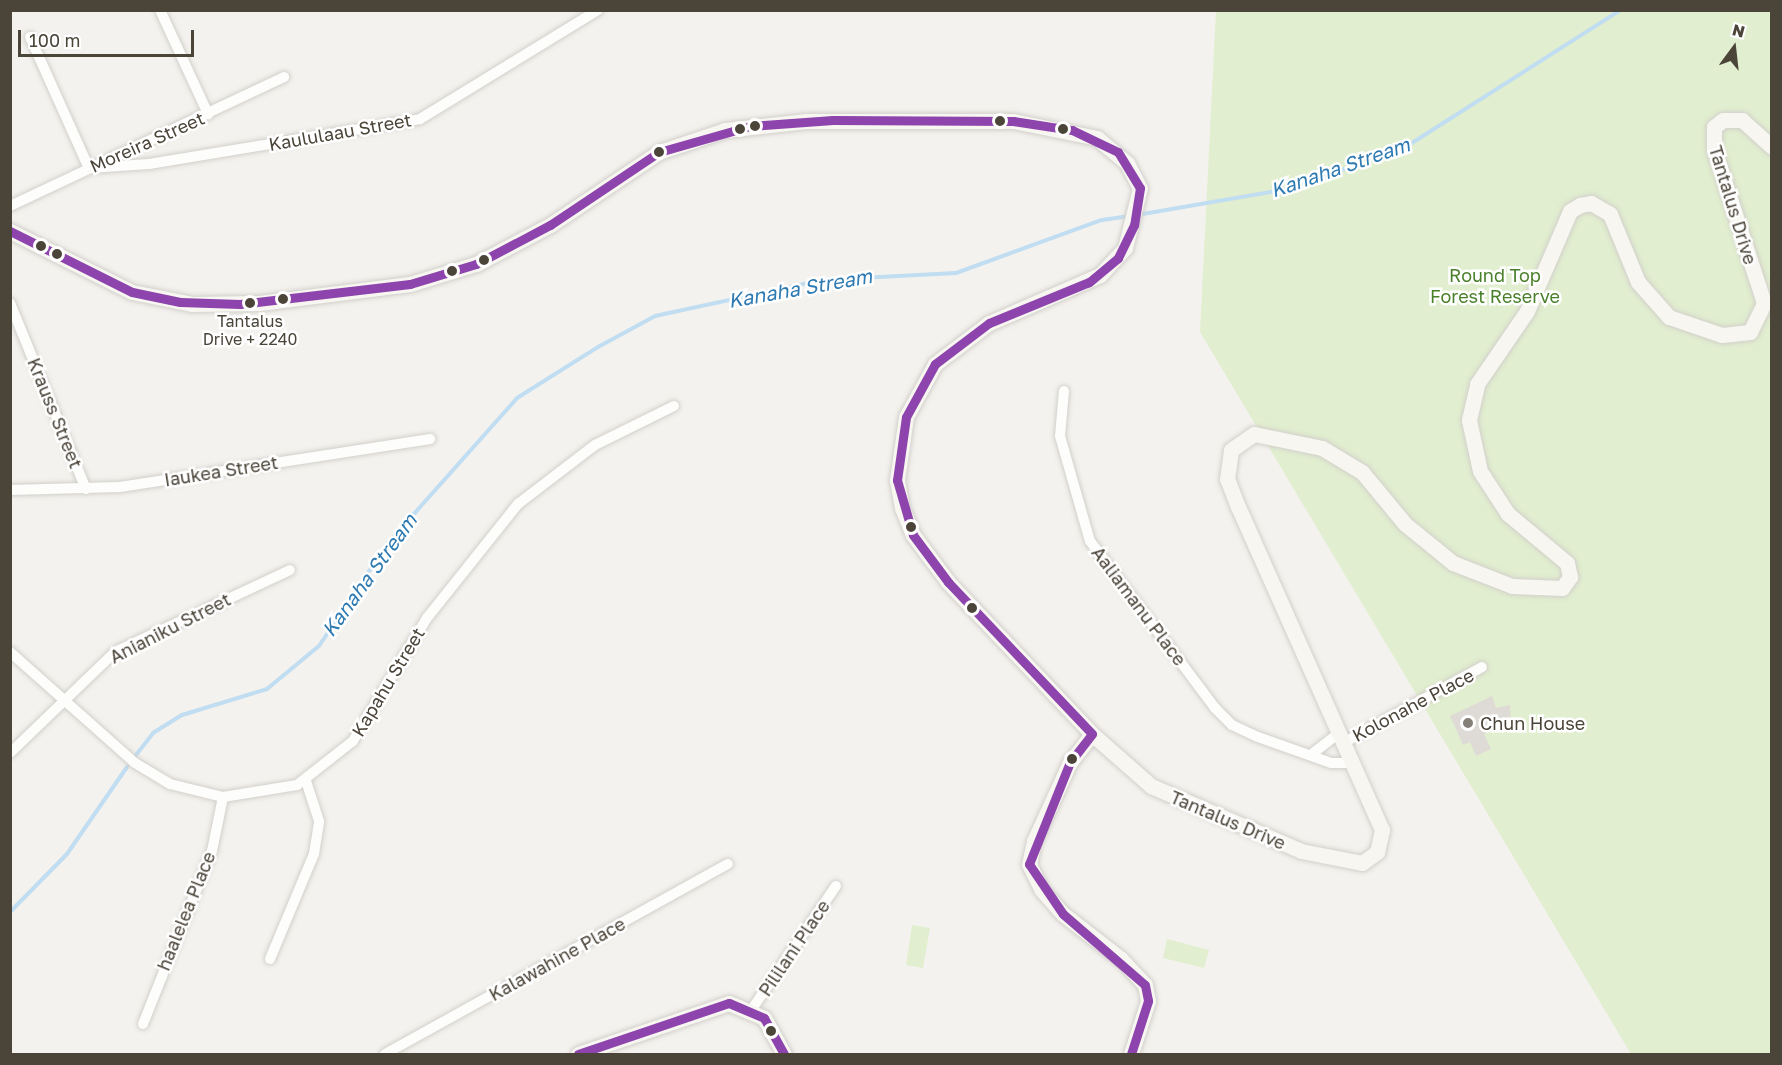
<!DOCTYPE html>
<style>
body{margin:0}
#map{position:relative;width:1782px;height:1065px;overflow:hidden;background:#f4f2ee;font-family:"Golos Text",sans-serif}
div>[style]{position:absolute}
.green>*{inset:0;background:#e1eecf}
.stream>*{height:4px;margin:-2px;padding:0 2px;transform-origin:2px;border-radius:2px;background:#c0ddf1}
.building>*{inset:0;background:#dedbd6}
.roads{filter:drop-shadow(0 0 2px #d2d0cb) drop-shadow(0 0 2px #d2d0cb)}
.street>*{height:10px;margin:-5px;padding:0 5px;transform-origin:5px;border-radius:5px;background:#fdfdfc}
.secondary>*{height:15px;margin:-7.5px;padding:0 7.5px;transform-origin:7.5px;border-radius:7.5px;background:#f7f6f1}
.bus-1>*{height:9px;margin:-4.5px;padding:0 4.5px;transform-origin:4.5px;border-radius:4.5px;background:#8e44ad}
.dots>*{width:16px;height:16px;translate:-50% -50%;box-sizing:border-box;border:3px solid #fff;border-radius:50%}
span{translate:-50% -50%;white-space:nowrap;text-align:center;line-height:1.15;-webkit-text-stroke:5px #fff;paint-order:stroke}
.bus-label{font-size:16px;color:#4b4439}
.street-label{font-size:18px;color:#4b4439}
.park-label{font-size:18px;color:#4a7f2a}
.poi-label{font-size:18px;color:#4b4439}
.left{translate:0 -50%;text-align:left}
.water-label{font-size:20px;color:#2e7ab2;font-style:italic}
.frame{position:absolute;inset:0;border:12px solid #4b4439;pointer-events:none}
.north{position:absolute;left:1704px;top:18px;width:60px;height:60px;-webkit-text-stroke:4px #fff;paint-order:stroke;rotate:15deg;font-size:16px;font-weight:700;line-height:24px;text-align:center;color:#4b4439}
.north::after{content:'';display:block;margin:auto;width:21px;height:27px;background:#4b4439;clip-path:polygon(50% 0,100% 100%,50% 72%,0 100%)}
.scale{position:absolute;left:18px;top:30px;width:176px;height:27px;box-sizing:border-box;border:3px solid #4b4439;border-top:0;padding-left:8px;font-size:18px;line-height:21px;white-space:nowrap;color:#4b4439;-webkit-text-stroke:4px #fff;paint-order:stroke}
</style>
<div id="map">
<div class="green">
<i style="clip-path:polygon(1216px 11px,1771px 11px,1771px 1054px,1631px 1054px,1200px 332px)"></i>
<i style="clip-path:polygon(912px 925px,930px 928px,923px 968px,906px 965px)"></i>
<i style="clip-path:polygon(1167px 939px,1209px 950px,1204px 968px,1163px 958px)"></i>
</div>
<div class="stream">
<i style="left:1137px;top:215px;width:153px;rotate:-9.8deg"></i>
<i style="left:1288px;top:189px;width:123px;rotate:-19.5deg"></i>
<i style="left:1404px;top:148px;width:257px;rotate:-32.5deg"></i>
<i style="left:136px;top:755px;width:28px;rotate:-52deg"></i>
<i style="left:153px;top:733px;width:34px;rotate:-32deg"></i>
<i style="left:182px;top:715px;width:89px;rotate:-17deg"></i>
<i style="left:267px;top:689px;width:67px;rotate:-39.6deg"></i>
<i style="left:319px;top:646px;width:124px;rotate:-56.2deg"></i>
<i style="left:388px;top:543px;width:194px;rotate:-48.3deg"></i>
<i style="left:517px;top:398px;width:96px;rotate:-32.2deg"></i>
<i style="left:598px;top:347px;width:65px;rotate:-28.5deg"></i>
<i style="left:655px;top:316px;width:171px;rotate:-12.2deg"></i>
<i style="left:822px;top:280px;width:134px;rotate:-3deg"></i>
<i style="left:956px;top:273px;width:155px;rotate:-20deg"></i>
<i style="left:1102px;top:220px;width:28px;rotate:-8deg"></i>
<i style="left:10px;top:912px;width:81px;rotate:-45.5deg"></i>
<i style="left:67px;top:854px;width:106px;rotate:-55.4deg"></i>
</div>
<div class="building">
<i style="clip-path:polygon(1492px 696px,1496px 708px,1510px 705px,1511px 719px,1484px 734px,1491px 749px,1476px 756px,1470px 742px,1463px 745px,1450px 716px)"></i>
</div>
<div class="roads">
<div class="street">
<i style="left:160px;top:10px;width:115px;rotate:65.2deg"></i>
<i style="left:30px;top:37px;width:144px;rotate:65.8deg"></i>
<i style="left:89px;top:168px;width:60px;rotate:-3.8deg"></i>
<i style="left:149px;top:164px;width:275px;rotate:-9.4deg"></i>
<i style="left:420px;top:119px;width:209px;rotate:-31.5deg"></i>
<i style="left:10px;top:206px;width:303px;rotate:-25.2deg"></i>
<i style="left:10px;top:303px;width:201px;rotate:67.8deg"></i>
<i style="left:1064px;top:391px;width:45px;rotate:95.1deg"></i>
<i style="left:1060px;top:436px;width:109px;rotate:74.1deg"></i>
<i style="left:1090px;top:541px;width:209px;rotate:53.2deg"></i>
<i style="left:1215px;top:708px;width:24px;rotate:45deg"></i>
<i style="left:1232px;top:725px;width:29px;rotate:25deg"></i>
<i style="left:1258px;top:737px;width:77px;rotate:19.6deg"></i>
<i style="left:1331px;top:763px;width:23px"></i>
<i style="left:10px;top:490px;width:110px;rotate:-1.6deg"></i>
<i style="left:120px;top:487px;width:314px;rotate:-8.8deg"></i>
<i style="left:10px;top:652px;width:167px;rotate:41.6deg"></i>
<i style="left:135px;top:763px;width:41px;rotate:31deg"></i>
<i style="left:170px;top:784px;width:55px;rotate:13.8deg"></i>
<i style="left:223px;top:797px;width:75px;rotate:-9.2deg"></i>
<i style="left:297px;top:785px;width:71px;rotate:-38.2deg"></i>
<i style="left:353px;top:741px;width:144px;rotate:-59deg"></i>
<i style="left:427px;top:618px;width:146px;rotate:-51.4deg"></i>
<i style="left:518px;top:504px;width:97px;rotate:-37.5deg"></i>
<i style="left:595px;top:445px;width:88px;rotate:-26.3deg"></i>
<i style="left:1345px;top:742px;width:156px;rotate:-28.7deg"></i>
<i style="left:10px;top:753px;width:146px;rotate:-43.9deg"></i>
<i style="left:115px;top:652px;width:193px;rotate:-25.1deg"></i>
<i style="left:1312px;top:754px;width:36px;rotate:-38deg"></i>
<i style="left:270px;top:959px;width:114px;rotate:-67.3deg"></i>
<i style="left:314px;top:854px;width:33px;rotate:-81deg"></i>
<i style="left:319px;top:821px;width:42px;rotate:-108deg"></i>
<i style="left:752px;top:1009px;width:149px;rotate:-55.7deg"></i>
<i style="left:143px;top:1024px;width:186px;rotate:-68.3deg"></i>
<i style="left:212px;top:851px;width:55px;rotate:-78.5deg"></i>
<i style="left:385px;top:1054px;width:392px;rotate:-29deg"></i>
</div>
<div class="secondary">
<i style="left:10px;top:231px;width:136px;rotate:26.6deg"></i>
<i style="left:132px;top:292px;width:61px;rotate:11.3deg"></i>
<i style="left:192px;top:304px;width:67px;rotate:-0.9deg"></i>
<i style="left:259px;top:303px;width:152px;rotate:-7.2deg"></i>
<i style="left:410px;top:284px;width:69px;rotate:-16.9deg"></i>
<i style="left:476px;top:264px;width:84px;rotate:-27.8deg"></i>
<i style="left:550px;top:225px;width:131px;rotate:-33.8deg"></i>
<i style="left:659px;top:152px;width:70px;rotate:-18.4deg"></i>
<i style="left:725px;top:130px;width:82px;rotate:-6.3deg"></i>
<i style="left:807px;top:121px;width:206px"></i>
<i style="left:1013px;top:121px;width:86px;rotate:11.4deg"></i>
<i style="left:1097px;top:138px;width:39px;rotate:40deg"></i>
<i style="left:1127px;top:163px;width:28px;rotate:63deg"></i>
<i style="left:1140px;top:188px;width:62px;rotate:104deg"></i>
<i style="left:1125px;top:248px;width:37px;rotate:133deg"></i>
<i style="left:1100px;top:275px;width:121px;rotate:156.6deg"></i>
<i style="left:989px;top:323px;width:68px;rotate:142.8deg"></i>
<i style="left:935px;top:364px;width:60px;rotate:118.7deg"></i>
<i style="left:906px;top:417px;width:64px;rotate:98.1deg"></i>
<i style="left:897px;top:480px;width:28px;rotate:80deg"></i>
<i style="left:902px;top:508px;width:29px;rotate:68deg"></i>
<i style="left:913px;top:535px;width:59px;rotate:53.3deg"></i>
<i style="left:948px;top:582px;width:209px;rotate:46.5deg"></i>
<i style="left:1092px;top:734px;width:79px;rotate:41.4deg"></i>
<i style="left:1151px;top:786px;width:163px;rotate:23.4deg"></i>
<i style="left:1301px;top:851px;width:62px;rotate:11.1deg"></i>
<i style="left:1362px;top:863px;width:19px;rotate:-36deg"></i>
<i style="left:1377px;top:852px;width:23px;rotate:-77deg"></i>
<i style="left:1382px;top:830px;width:354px;rotate:-114deg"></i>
<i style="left:1238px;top:507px;width:30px;rotate:-111deg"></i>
<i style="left:1227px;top:479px;width:29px;rotate:-82deg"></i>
<i style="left:1231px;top:450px;width:28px;rotate:-35deg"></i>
<i style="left:1254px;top:434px;width:69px;rotate:11.6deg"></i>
<i style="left:1322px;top:448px;width:47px;rotate:31deg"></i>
<i style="left:1362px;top:472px;width:67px;rotate:50.4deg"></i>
<i style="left:1405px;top:524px;width:62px;rotate:39.1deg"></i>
<i style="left:1453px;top:563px;width:63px;rotate:21.3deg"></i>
<i style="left:1512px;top:586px;width:50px;rotate:2.3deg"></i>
<i style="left:1562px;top:588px;width:14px;rotate:-54deg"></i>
<i style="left:1570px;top:577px;width:14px;rotate:-102deg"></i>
<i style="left:1567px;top:563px;width:77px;rotate:-140.3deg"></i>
<i style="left:1508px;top:514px;width:51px;rotate:-123.1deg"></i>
<i style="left:1480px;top:471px;width:52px;rotate:-102.2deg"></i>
<i style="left:1469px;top:420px;width:37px;rotate:-77deg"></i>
<i style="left:1477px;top:384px;width:88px;rotate:-55.6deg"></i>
<i style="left:1527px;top:311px;width:109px;rotate:-66.7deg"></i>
<i style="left:1570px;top:211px;width:12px;rotate:-31deg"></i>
<i style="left:1580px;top:205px;width:11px;rotate:-10deg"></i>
<i style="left:1591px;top:203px;width:22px;rotate:30deg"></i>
<i style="left:1610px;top:214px;width:74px;rotate:67.6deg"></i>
<i style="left:1638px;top:282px;width:47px;rotate:48.5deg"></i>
<i style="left:1669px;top:317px;width:56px;rotate:18.8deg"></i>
<i style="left:1722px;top:335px;width:28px;rotate:-6deg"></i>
<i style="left:1750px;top:332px;width:32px;rotate:-64deg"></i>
<i style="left:1764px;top:303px;width:162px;rotate:-108deg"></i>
<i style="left:1714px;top:149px;width:22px;rotate:-90deg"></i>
<i style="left:1714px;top:127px;width:11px;rotate:-38deg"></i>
<i style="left:1723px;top:120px;width:19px"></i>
<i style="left:1742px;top:120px;width:40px;rotate:42deg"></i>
<i style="left:1092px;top:734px;width:36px;rotate:128deg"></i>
<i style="left:1070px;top:762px;width:87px;rotate:114.5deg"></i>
<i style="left:1034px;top:841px;width:24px;rotate:102deg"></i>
<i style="left:1029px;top:864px;width:28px;rotate:64deg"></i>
<i style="left:1041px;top:889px;width:33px;rotate:49deg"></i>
<i style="left:1063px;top:914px;width:73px;rotate:37.8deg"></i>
<i style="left:1121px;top:959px;width:35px;rotate:47deg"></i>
<i style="left:1145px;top:985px;width:16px;rotate:79deg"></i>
<i style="left:1148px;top:1001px;width:56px;rotate:107.8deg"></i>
<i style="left:578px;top:1054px;width:159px;rotate:-18.7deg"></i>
<i style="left:729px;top:1003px;width:38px;rotate:23deg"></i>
<i style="left:764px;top:1018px;width:41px;rotate:60.9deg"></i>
</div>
</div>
<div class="bus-1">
<i style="left:10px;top:231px;width:136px;rotate:26.6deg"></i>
<i style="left:132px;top:292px;width:49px;rotate:11.8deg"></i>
<i style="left:180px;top:302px;width:60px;rotate:1.9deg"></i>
<i style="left:240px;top:304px;width:171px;rotate:-6.7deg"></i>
<i style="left:410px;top:284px;width:69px;rotate:-16.9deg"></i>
<i style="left:476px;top:264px;width:84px;rotate:-27.8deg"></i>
<i style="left:550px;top:225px;width:131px;rotate:-33.8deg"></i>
<i style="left:659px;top:152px;width:95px;rotate:-15.9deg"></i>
<i style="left:750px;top:126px;width:83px;rotate:-4.1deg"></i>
<i style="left:833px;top:120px;width:180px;rotate:0.3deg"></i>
<i style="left:1013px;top:121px;width:60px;rotate:8.7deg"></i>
<i style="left:1072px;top:130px;width:51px;rotate:25.6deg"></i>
<i style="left:1118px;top:152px;width:42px;rotate:58.6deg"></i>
<i style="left:1140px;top:188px;width:37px;rotate:99deg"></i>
<i style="left:1134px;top:225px;width:37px;rotate:116deg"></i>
<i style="left:1118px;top:258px;width:38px;rotate:140deg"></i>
<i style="left:1089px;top:282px;width:108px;rotate:157.7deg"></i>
<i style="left:989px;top:323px;width:68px;rotate:142.8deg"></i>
<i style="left:935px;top:364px;width:60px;rotate:118.7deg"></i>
<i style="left:906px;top:417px;width:64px;rotate:98.1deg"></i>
<i style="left:897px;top:480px;width:57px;rotate:73.8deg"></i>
<i style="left:913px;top:535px;width:59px;rotate:53.3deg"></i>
<i style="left:948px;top:582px;width:209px;rotate:46.5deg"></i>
<i style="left:1092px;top:734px;width:36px;rotate:128deg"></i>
<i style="left:1070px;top:762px;width:110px;rotate:111.9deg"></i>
<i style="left:1029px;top:864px;width:60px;rotate:55.8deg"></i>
<i style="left:1063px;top:914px;width:108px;rotate:40.9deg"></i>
<i style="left:1145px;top:985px;width:16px;rotate:79deg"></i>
<i style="left:1148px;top:1001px;width:56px;rotate:107.8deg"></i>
<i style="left:578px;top:1054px;width:159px;rotate:-18.7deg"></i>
<i style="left:729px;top:1003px;width:38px;rotate:23deg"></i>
<i style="left:764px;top:1018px;width:41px;rotate:60.9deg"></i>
</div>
<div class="dots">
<i style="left:1000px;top:121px;background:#4b4439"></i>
<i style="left:755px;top:126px;background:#4b4439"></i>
<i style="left:740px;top:129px;background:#4b4439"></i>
<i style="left:1063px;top:129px;background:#4b4439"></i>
<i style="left:659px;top:152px;background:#4b4439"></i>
<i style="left:41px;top:246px;background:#4b4439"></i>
<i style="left:57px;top:254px;background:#4b4439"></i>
<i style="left:484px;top:260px;background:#4b4439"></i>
<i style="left:452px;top:271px;background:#4b4439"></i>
<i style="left:283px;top:299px;background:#4b4439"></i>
<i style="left:250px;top:303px;background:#4b4439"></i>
<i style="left:911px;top:527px;background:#4b4439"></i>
<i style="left:972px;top:608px;background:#4b4439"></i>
<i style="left:1468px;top:723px;background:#868178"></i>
<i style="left:1072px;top:759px;background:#4b4439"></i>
<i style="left:771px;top:1031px;background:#4b4439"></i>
</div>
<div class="bus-label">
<span style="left:250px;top:330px">Tantalus<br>Drive + 2240</span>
</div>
<div class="street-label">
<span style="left:340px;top:132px;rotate:-10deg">Kaululaau Street</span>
<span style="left:147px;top:142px;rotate:-24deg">Moreira Street</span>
<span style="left:1733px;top:205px;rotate:73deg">Tantalus Drive</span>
<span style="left:55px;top:413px;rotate:68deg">Krauss Street</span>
<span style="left:221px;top:471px;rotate:-9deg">Iaukea Street</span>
<span style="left:1139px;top:606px;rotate:53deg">Aaliamanu Place</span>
<span style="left:170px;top:628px;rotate:-27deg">Anianiku Street</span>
<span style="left:388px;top:682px;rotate:-59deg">Kapahu Street</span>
<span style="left:1413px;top:705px;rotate:-28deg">Kolonahe Place</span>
<span style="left:1228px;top:820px;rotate:23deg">Tantalus Drive</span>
<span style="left:186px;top:911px;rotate:-68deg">haalelea Place</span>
<span style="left:794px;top:948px;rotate:-56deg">Pililani Place</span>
<span style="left:557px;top:959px;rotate:-29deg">Kalawahine Place</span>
</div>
<div class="park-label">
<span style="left:1495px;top:286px">Round Top<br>Forest Reserve</span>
</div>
<div class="poi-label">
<span class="left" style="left:1480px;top:723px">Chun House</span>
</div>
<div class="water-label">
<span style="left:1340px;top:167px;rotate:-19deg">Kanaha Stream</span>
<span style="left:800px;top:288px;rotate:-10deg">Kanaha Stream</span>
<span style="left:369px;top:575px;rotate:-54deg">Kanaha Stream</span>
</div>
<div class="frame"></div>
<div class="north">N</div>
<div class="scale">100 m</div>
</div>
